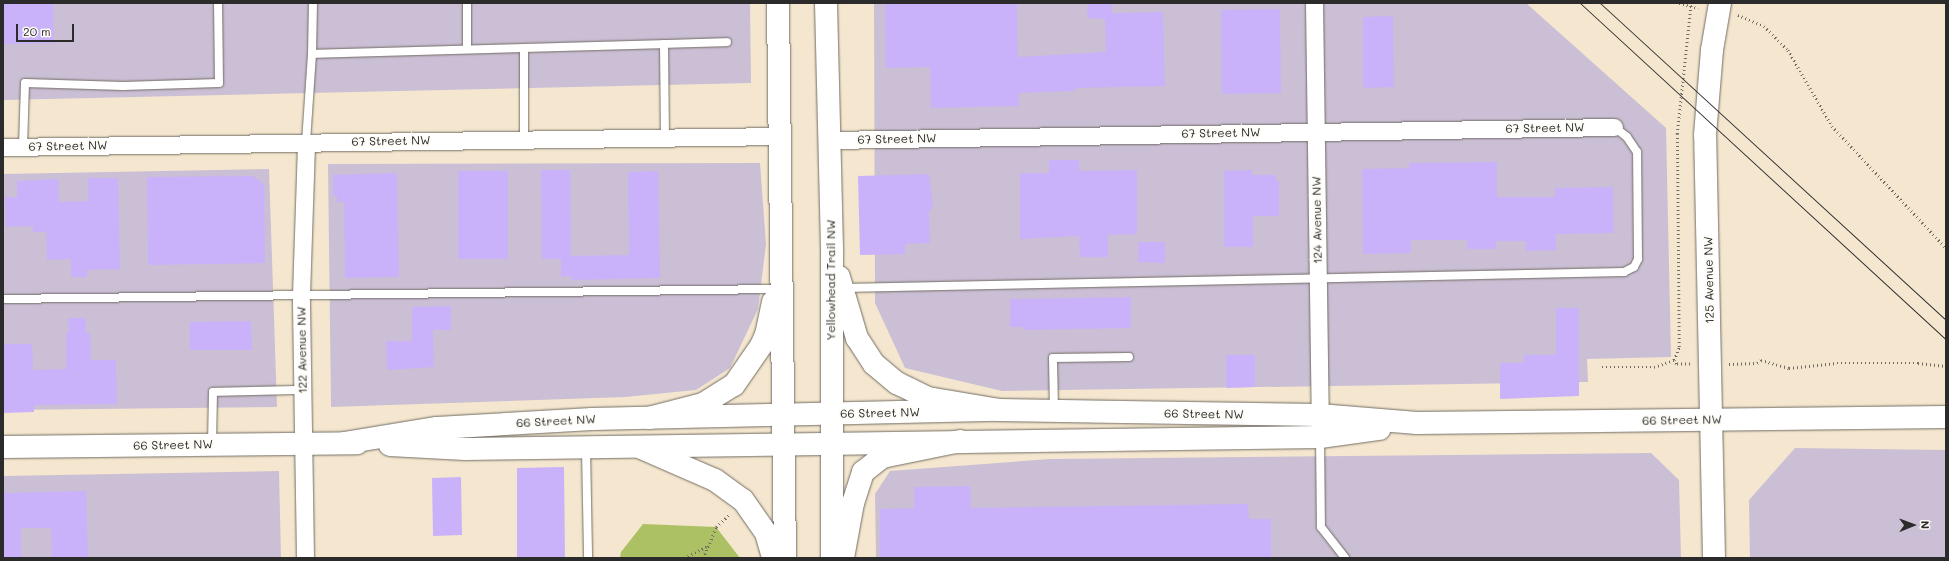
<!DOCTYPE html>
<style>
body{margin:0}
#map{position:relative;width:1949px;height:561px;overflow:hidden;background:#f5e7cf;font-family:Mali,sans-serif}
div>[style]{position:absolute}
.industrial>*{inset:0;background:#cbbfd5}
.green>*{inset:0;background:#acc064}
.building>*{inset:0;background:#c9b2f9}
.path>*{height:2.5px;margin-top:-1.25px;transform-origin:0;background:repeating-linear-gradient(90deg,#726d64 0 1px,transparent 0 4px)}
.roads{filter:drop-shadow(0 0 1px #726d64) drop-shadow(0 0 1px #726d64)}
.lane>*{height:8px;margin:-4px;padding:0 4px;transform-origin:4px;border-radius:4px;background:#fff}
.street>*{height:17px;margin:-8.5px;padding:0 8.5px;transform-origin:8.5px;border-radius:8.5px;background:#fff}
.secondary>*{height:22px;margin:-11px;padding:0 11px;transform-origin:11px;border-radius:11px;background:#fff}
.highway>*{height:22px;margin:-11px;padding:0 11px;transform-origin:11px;border-radius:11px;background:#fff}
.tram>*{height:1px;margin:-0.5px;padding:0 0.5px;transform-origin:0.5px;border-radius:0.5px;background:#2b2b2b}
span{translate:-50% -50%;white-space:nowrap;text-align:center;line-height:1.15;-webkit-text-stroke:4px #fdfcf7;paint-order:stroke}
.street-label{font-size:12px;color:#2b2b2b}
.frame{position:absolute;inset:0;border:4px solid #2b2b2b;pointer-events:none}
.north{position:absolute;left:1893px;top:505px;width:40px;height:40px;-webkit-text-stroke:3px #fdfcf7;paint-order:stroke;rotate:89deg;font-size:11px;font-weight:700;line-height:16px;text-align:center;color:#2b2b2b}
.north::after{content:'';display:block;margin:auto;width:14px;height:18px;background:#2b2b2b;clip-path:polygon(50% 0,100% 100%,50% 72%,0 100%)}
.scale{position:absolute;left:16px;top:24px;width:58px;height:18px;box-sizing:border-box;border:2px solid #2b2b2b;border-top:0;padding-left:5px;font-size:12px;line-height:14px;white-space:nowrap;color:#2b2b2b;-webkit-text-stroke:3px #fdfcf7;paint-order:stroke}
</style>
<div id="map">
<div class="industrial">
<i style="clip-path:polygon(3px 3px,750px 3px,751px 83px,3px 100px)"></i>
<i style="clip-path:polygon(874px 3px,1526px 3px,1666px 128px,1671px 357px,1587px 359px,1588px 382px,1002px 391px,905px 368px,875px 303px)"></i>
<i style="clip-path:polygon(760px 163px,766px 244px,758px 309px,730px 368px,696px 390px,625px 397px,331px 407px,328px 164px)"></i>
<i style="clip-path:polygon(269px 169px,277px 407px,3px 410px,3px 174px)"></i>
<i style="clip-path:polygon(1795px 448px,1946px 450px,1946px 558px,1750px 558px,1749px 500px)"></i>
<i style="clip-path:polygon(1651px 453px,1679px 480px,1681px 558px,876px 558px,875px 494px,890px 471px,1050px 459px)"></i>
<i style="clip-path:polygon(279px 471px,281px 558px,3px 558px,3px 476px)"></i>
</div>
<div class="green">
<i style="clip-path:polygon(643px 524px,716px 527px,740px 558px,620px 558px,621px 552px)"></i>
</div>
<div class="building">
<i style="clip-path:polygon(3px 3px,53px 3px,54px 43px,3px 44px)"></i>
<i style="clip-path:polygon(885px 3px,1017px 3px,1018px 57px,1106px 52px,1105px 19px,1087px 18px,1088px 3px,1111px 3px,1112px 13px,1163px 12px,1165px 86px,1075px 88px,1075px 91px,1019px 93px,1019px 106px,931px 108px,930px 67px,886px 68px)"></i>
<i style="clip-path:polygon(1280px 9px,1281px 93px,1222px 94px,1221px 10px)"></i>
<i style="clip-path:polygon(1393px 16px,1394px 87px,1363px 88px,1363px 17px)"></i>
<i style="clip-path:polygon(1049px 160px,1079px 160px,1079px 171px,1137px 170px,1137px 234px,1108px 235px,1108px 257px,1080px 257px,1079px 236px,1020px 239px,1020px 173px,1049px 173px)"></i>
<i style="clip-path:polygon(1497px 162px,1497px 197px,1555px 197px,1555px 188px,1613px 187px,1614px 233px,1556px 234px,1556px 250px,1526px 251px,1526px 241px,1496px 241px,1496px 249px,1467px 249px,1467px 240px,1411px 240px,1411px 253px,1363px 254px,1362px 169px,1409px 168px,1409px 163px)"></i>
<i style="clip-path:polygon(541px 170px,570px 170px,571px 256px,629px 255px,628px 172px,658px 171px,660px 278px,571px 280px,571px 276px,561px 277px,561px 259px,542px 259px)"></i>
<i style="clip-path:polygon(1252px 170px,1252px 175px,1276px 175px,1276px 181px,1279px 181px,1279px 216px,1253px 216px,1253px 247px,1224px 247px,1224px 171px)"></i>
<i style="clip-path:polygon(458px 171px,508px 171px,508px 259px,458px 259px)"></i>
<i style="clip-path:polygon(397px 173px,399px 277px,345px 278px,344px 202px,337px 202px,337px 196px,333px 196px,333px 175px)"></i>
<i style="clip-path:polygon(929px 174px,933px 207px,929px 212px,930px 243px,905px 244px,905px 254px,860px 255px,858px 176px)"></i>
<i style="clip-path:polygon(253px 176px,264px 184px,265px 263px,148px 265px,147px 177px)"></i>
<i style="clip-path:polygon(88px 178px,118px 178px,120px 269px,87px 270px,87px 277px,71px 277px,71px 259px,47px 260px,46px 232px,33px 232px,33px 226px,6px 227px,5px 197px,17px 197px,17px 181px,58px 179px,59px 202px,88px 201px)"></i>
<i style="clip-path:polygon(1138px 242px,1165px 242px,1165px 263px,1138px 262px)"></i>
<i style="clip-path:polygon(1131px 297px,1131px 328px,1023px 330px,1023px 327px,1010px 327px,1010px 299px)"></i>
<i style="clip-path:polygon(451px 306px,451px 330px,433px 330px,434px 367px,387px 370px,386px 341px,412px 341px,412px 307px)"></i>
<i style="clip-path:polygon(1556px 308px,1579px 308px,1579px 396px,1500px 399px,1500px 363px,1524px 363px,1524px 355px,1556px 355px)"></i>
<i style="clip-path:polygon(68px 318px,86px 318px,86px 333px,90px 333px,91px 360px,116px 360px,117px 404px,34px 405px,34px 412px,4px 413px,3px 344px,32px 344px,33px 370px,66px 369px,66px 332px,69px 332px)"></i>
<i style="clip-path:polygon(251px 321px,252px 350px,190px 350px,190px 322px)"></i>
<i style="clip-path:polygon(1226px 355px,1255px 355px,1255px 387px,1226px 388px)"></i>
<i style="clip-path:polygon(564px 467px,565px 558px,517px 558px,517px 468px)"></i>
<i style="clip-path:polygon(461px 477px,462px 535px,433px 536px,432px 478px)"></i>
<i style="clip-path:polygon(970px 486px,971px 508px,1248px 504px,1249px 519px,1271px 519px,1271px 558px,880px 558px,880px 509px,914px 508px,914px 487px)"></i>
<i style="clip-path:polygon(86px 491px,88px 558px,52px 558px,51px 528px,21px 528px,21px 558px,3px 558px,3px 493px)"></i>
</div>
<div class="path">
<i style="left:1679px;top:3px;width:20px;rotate:15deg"></i>
<i style="left:1738px;top:15px;width:28px;rotate:23deg"></i>
<i style="left:1764px;top:26px;width:34px;rotate:45deg"></i>
<i style="left:1788px;top:50px;width:88px;rotate:59.9deg"></i>
<i style="left:1832px;top:126px;width:167px;rotate:46.9deg"></i>
<i style="left:1690px;top:364px;width:14px;rotate:180deg"></i>
<i style="left:1676px;top:364px;width:4px;rotate:-117deg"></i>
<i style="left:1674px;top:360px;width:14px;rotate:-69deg"></i>
<i style="left:1679px;top:347px;width:213px;rotate:-90.5deg"></i>
<i style="left:1677px;top:134px;width:132px;rotate:-83.9deg"></i>
<i style="left:1729px;top:364px;width:28px;rotate:-2deg"></i>
<i style="left:1757px;top:363px;width:5px;rotate:-37deg"></i>
<i style="left:1761px;top:360px;width:29px;rotate:16deg"></i>
<i style="left:1789px;top:368px;width:48px;rotate:-5.9deg"></i>
<i style="left:1837px;top:363px;width:81px"></i>
<i style="left:1918px;top:363px;width:28px;rotate:6deg"></i>
<i style="left:1602px;top:367px;width:52px"></i>
<i style="left:1654px;top:367px;width:21px;rotate:-19deg"></i>
<i style="left:684px;top:558px;width:25px;rotate:-27deg"></i>
<i style="left:703px;top:558px;width:34px;rotate:-67deg"></i>
<i style="left:716px;top:527px;width:18px;rotate:-43deg"></i>
</div>
<div class="roads">
<div class="lane">
<i style="left:664px;top:44px;width:63px;rotate:-1.8deg"></i>
<i style="left:467px;top:48px;width:45px;rotate:-90deg"></i>
<i style="left:312px;top:54px;width:51px;rotate:-88.9deg"></i>
<i style="left:524px;top:139px;width:91px;rotate:-90deg"></i>
<i style="left:306px;top:142px;width:88px;rotate:-86.1deg"></i>
<i style="left:312px;top:54px;width:352px;rotate:-1.6deg"></i>
<i style="left:664px;top:44px;width:93px;rotate:89.4deg"></i>
<i style="left:23px;top:147px;width:64px;rotate:-88.2deg"></i>
<i style="left:25px;top:83px;width:98px;rotate:1.8deg"></i>
<i style="left:123px;top:86px;width:96px;rotate:-1.8deg"></i>
<i style="left:219px;top:83px;width:80px;rotate:-90.7deg"></i>
<i style="left:843px;top:288px;width:781px;rotate:-1.17deg"></i>
<i style="left:1624px;top:272px;width:11px;rotate:-27deg"></i>
<i style="left:1634px;top:267px;width:9px;rotate:-63deg"></i>
<i style="left:1638px;top:259px;width:107px;rotate:-90.5deg"></i>
<i style="left:1637px;top:152px;width:18px;rotate:-124deg"></i>
<i style="left:1627px;top:137px;width:16px;rotate:-142deg"></i>
<i style="left:3px;top:299px;width:777px;rotate:-0.74deg"></i>
<i style="left:1054px;top:411px;width:53px;rotate:-91.1deg"></i>
<i style="left:1053px;top:358px;width:76px;rotate:-0.8deg"></i>
<i style="left:1320px;top:437px;width:90px;rotate:89.4deg"></i>
<i style="left:1321px;top:527px;width:39px;rotate:52deg"></i>
<i style="left:212px;top:444px;width:52px;rotate:-88.9deg"></i>
<i style="left:213px;top:392px;width:90px;rotate:-1.3deg"></i>
<i style="left:586px;top:449px;width:109px;rotate:88.9deg"></i>
</div>
<div class="street">
<i style="left:1314px;top:3px;width:424px;rotate:89.2deg"></i>
<i style="left:829px;top:140px;width:785px;rotate:-0.95deg"></i>
<i style="left:3px;top:147px;width:777px;rotate:-0.81deg"></i>
<i style="left:305px;top:558px;width:263px;rotate:-90.9deg"></i>
<i style="left:301px;top:295px;width:153px;rotate:-88.1deg"></i>
</div>
<div class="secondary">
<i style="left:344px;top:443px;width:94px;rotate:-9.2deg"></i>
<i style="left:437px;top:428px;width:155px;rotate:-3.3deg"></i>
<i style="left:592px;top:419px;width:406px;rotate:-1.3deg"></i>
<i style="left:998px;top:410px;width:321px;rotate:0.9deg"></i>
<i style="left:1319px;top:415px;width:98px;rotate:4.7deg"></i>
<i style="left:1417px;top:423px;width:529px;rotate:-0.65deg"></i>
<i style="left:390px;top:445px;width:75px;rotate:3.1deg"></i>
<i style="left:465px;top:449px;width:855px;rotate:-0.8deg"></i>
<i style="left:1320px;top:437px;width:60px;rotate:-7.7deg"></i>
<i style="left:3px;top:447px;width:354px;rotate:-0.6deg"></i>
<i style="left:1714px;top:558px;width:423px;rotate:-91.2deg"></i>
<i style="left:1705px;top:135px;width:85px;rotate:-85.3deg"></i>
<i style="left:1712px;top:50px;width:48px;rotate:-80.3deg"></i>
</div>
<div class="highway">
<i style="left:778px;top:3px;width:555px;rotate:89.28deg"></i>
<i style="left:826px;top:3px;width:252px;rotate:88.6deg"></i>
<i style="left:832px;top:255px;width:303px;rotate:90deg"></i>
<i style="left:839px;top:277px;width:64px;rotate:73.6deg"></i>
<i style="left:857px;top:338px;width:31px;rotate:57deg"></i>
<i style="left:874px;top:364px;width:30px;rotate:40deg"></i>
<i style="left:897px;top:383px;width:34px;rotate:26deg"></i>
<i style="left:928px;top:398px;width:71px;rotate:9.7deg"></i>
<i style="left:649px;top:418px;width:56px;rotate:-14.5deg"></i>
<i style="left:703px;top:404px;width:36px;rotate:-32deg"></i>
<i style="left:734px;top:385px;width:47px;rotate:-55.3deg"></i>
<i style="left:761px;top:346px;width:12px;rotate:-66deg"></i>
<i style="left:766px;top:335px;width:34px;rotate:-78deg"></i>
<i style="left:639px;top:447px;width:83px;rotate:23.5deg"></i>
<i style="left:715px;top:480px;width:34px;rotate:36deg"></i>
<i style="left:743px;top:500px;width:40px;rotate:55.1deg"></i>
<i style="left:766px;top:533px;width:26px;rotate:74deg"></i>
<i style="left:843px;top:558px;width:56px;rotate:-79.7deg"></i>
<i style="left:853px;top:503px;width:33px;rotate:-72deg"></i>
<i style="left:863px;top:472px;width:24px;rotate:-38deg"></i>
<i style="left:882px;top:457px;width:80px;rotate:-11.6deg"></i>
</div>
</div>
<div class="tram">
<i style="left:1580px;top:3px;width:497px;rotate:42.6deg"></i>
<i style="left:1600px;top:3px;width:469px;rotate:42.5deg"></i>
</div>
<div class="street-label">
<span style="left:1545px;top:128px;rotate:-1deg">67 Street NW</span>
<span style="left:1221px;top:133px;rotate:-1deg">67 Street NW</span>
<span style="left:897px;top:139px;rotate:-1deg">67 Street NW</span>
<span style="left:391px;top:141px;rotate:-1deg">67 Street NW</span>
<span style="left:68px;top:146px;rotate:-1deg">67 Street NW</span>
<span style="left:1317px;top:220px;rotate:-91deg">124 Avenue NW</span>
<span style="left:831px;top:280px;rotate:-90deg">Yellowhead Trail NW</span>
<span style="left:1709px;top:280px;rotate:-91deg">125 Avenue NW</span>
<span style="left:302px;top:350px;rotate:-91deg">122 Avenue NW</span>
<span style="left:880px;top:413px;rotate:-1deg">66 Street NW</span>
<span style="left:1204px;top:414px;rotate:1deg">66 Street NW</span>
<span style="left:1682px;top:420px;rotate:-1deg">66 Street NW</span>
<span style="left:556px;top:421px;rotate:-3deg">66 Street NW</span>
<span style="left:173px;top:445px;rotate:-1deg">66 Street NW</span>
</div>
<div class="frame"></div>
<div class="north">N</div>
<div class="scale">20 m</div>
</div>
